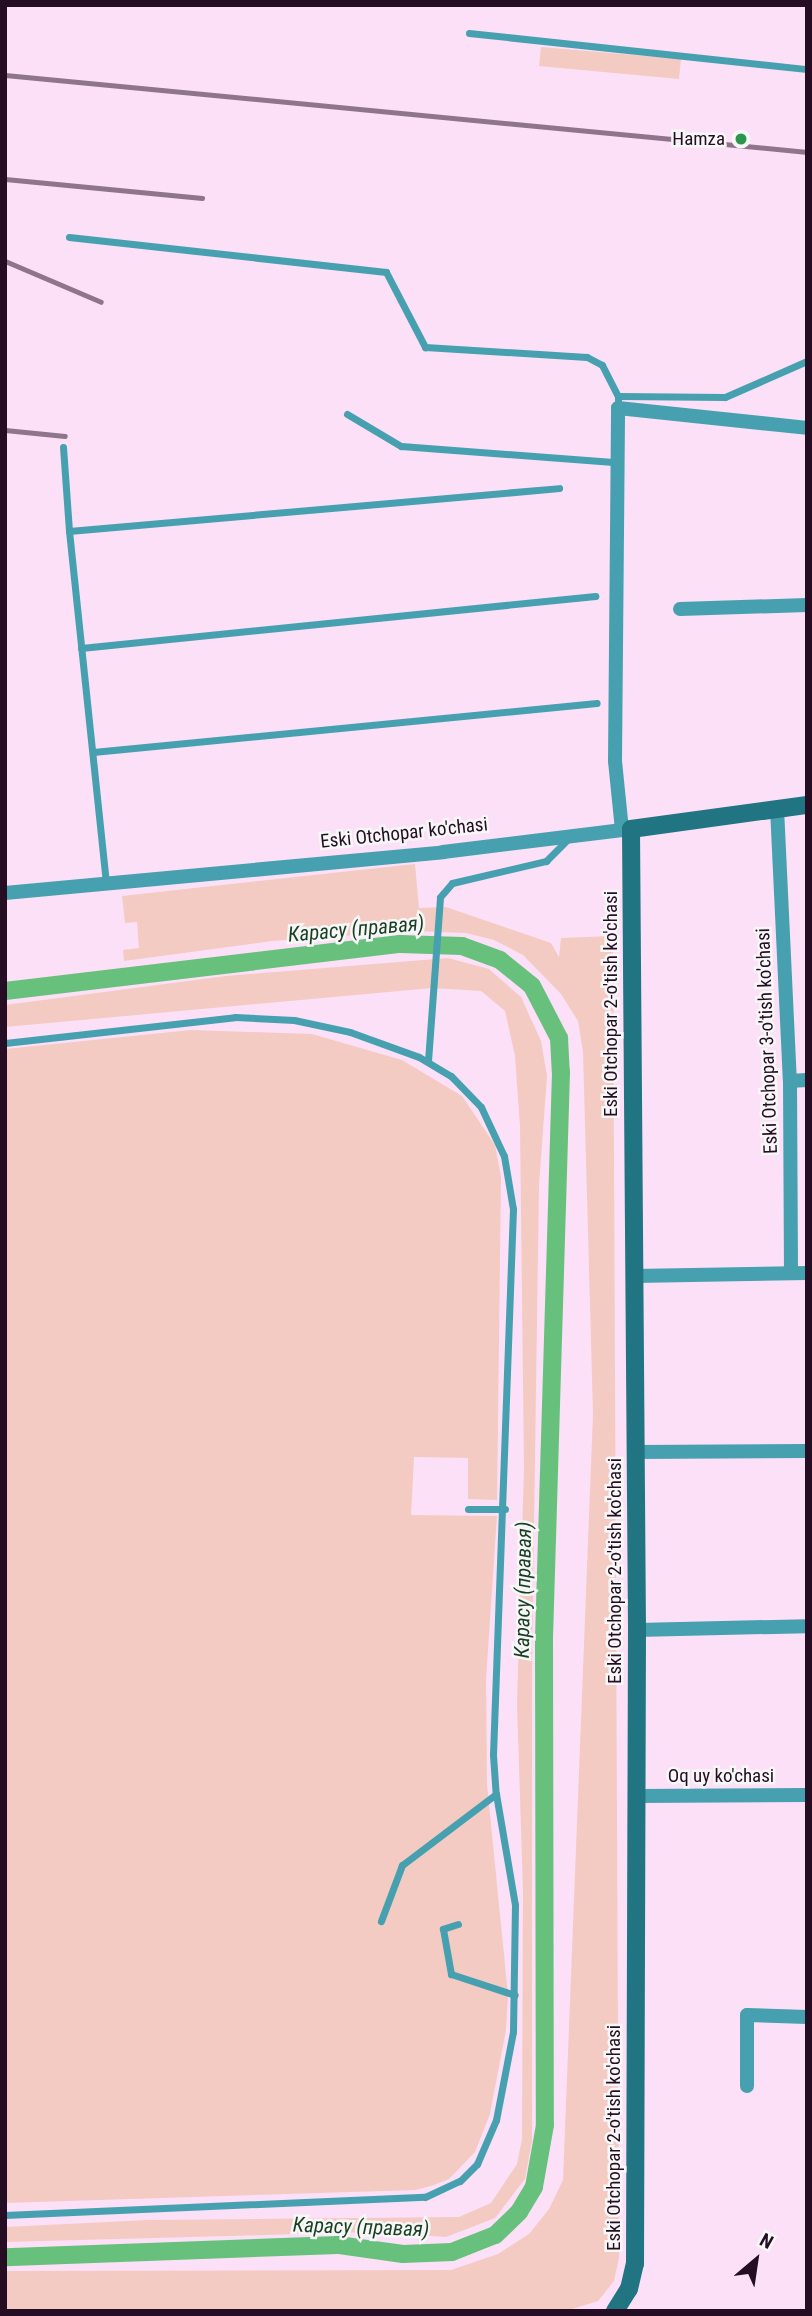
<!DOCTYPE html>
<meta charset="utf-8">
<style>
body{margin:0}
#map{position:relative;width:812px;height:2316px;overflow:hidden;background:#fbe0f7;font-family:"Roboto Condensed",sans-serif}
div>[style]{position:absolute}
.green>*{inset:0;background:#f4cbc3}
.canal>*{height:18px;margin:-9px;padding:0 9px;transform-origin:9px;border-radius:9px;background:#67c17c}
.lane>*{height:7px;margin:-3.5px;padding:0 3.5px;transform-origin:3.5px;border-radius:3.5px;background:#47a0af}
.street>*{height:14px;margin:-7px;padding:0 7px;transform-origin:7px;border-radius:7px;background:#47a0af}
.secondary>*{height:18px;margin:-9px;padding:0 9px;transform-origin:9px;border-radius:9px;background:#217481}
.rail>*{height:5px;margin:-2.5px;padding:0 2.5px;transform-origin:2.5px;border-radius:2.5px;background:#8e758c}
.dots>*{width:19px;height:19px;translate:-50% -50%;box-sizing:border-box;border:4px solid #f7f7f7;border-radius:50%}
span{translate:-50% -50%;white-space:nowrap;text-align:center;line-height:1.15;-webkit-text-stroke:5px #f7f7f7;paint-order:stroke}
.poi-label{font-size:19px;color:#250e24}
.right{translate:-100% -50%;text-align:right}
.street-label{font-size:19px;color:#250e24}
.water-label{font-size:21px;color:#193f23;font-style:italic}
.frame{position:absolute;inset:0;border:7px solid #250e24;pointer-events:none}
.north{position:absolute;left:721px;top:2225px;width:70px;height:70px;-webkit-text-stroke:5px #f7f7f7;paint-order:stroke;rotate:29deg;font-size:19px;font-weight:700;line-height:28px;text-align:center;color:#250e24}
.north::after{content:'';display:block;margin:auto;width:24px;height:32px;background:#250e24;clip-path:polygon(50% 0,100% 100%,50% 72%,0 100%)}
</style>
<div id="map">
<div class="green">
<i style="clip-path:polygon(541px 47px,681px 59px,679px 79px,539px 66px)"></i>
<i style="clip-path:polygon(415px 864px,419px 908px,446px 907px,551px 943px,559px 957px,561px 938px,613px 936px,619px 2258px,614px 2281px,598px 2301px,566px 2311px,5px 2310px,5px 2271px,451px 2270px,498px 2254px,529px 2234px,549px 2209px,563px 2180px,593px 1414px,583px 1052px,578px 1021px,561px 994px,523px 955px,494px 940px,466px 933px,413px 931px,272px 941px,124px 961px,123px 950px,139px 948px,137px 922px,125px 923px,122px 896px)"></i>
<i style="clip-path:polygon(448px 958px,489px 969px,521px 997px,541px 1041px,547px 1076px,539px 1185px,532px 1661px,532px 2141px,525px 2179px,495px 2218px,446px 2237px,372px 2232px,5px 2242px,5px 2227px,148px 2220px,459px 2217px,491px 2203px,517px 2164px,522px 2139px,523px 1891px,517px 1704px,524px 1468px,520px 1126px,515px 1056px,505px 1011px,481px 991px,432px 988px,5px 1027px,5px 1005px,226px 976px)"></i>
<i style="clip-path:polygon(191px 1030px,312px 1034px,402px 1060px,462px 1096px,495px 1145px,501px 1177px,497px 1500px,468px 1499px,468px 1458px,414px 1457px,411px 1515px,497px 1516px,486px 1679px,487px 1784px,508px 1995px,506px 2030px,490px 2114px,475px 2152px,449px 2179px,434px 2185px,416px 2190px,5px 2203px,5px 1049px)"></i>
</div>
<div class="canal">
<i style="left:5px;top:991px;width:398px;rotate:-6.8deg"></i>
<i style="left:400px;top:944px;width:62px;rotate:1.8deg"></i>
<i style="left:462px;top:946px;width:40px;rotate:20.2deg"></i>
<i style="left:500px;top:960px;width:41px;rotate:39.1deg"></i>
<i style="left:532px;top:986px;width:59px;rotate:62.6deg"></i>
<i style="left:559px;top:1038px;width:34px;rotate:87deg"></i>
<i style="left:561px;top:1072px;width:565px;rotate:91.72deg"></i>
<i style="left:544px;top:1637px;width:488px;rotate:89.9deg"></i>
<i style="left:545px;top:2125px;width:63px;rotate:100.1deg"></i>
<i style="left:534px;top:2187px;width:29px;rotate:121deg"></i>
<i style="left:519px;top:2212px;width:33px;rotate:136deg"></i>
<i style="left:495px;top:2235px;width:46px;rotate:158.4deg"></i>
<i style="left:452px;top:2252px;width:49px;rotate:177.7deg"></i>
<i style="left:403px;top:2254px;width:66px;rotate:-172.1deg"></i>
<i style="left:338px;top:2245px;width:333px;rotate:177.9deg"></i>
</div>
<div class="lane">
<i style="left:469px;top:33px;width:340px;rotate:6.1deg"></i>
<i style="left:69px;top:237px;width:319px;rotate:6.3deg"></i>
<i style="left:386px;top:272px;width:85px;rotate:62.5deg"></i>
<i style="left:425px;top:347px;width:162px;rotate:3.5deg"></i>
<i style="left:587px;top:357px;width:17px;rotate:28deg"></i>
<i style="left:602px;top:365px;width:35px;rotate:63deg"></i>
<i style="left:618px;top:408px;width:12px;rotate:-90deg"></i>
<i style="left:618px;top:396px;width:107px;rotate:0.5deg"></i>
<i style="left:725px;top:397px;width:90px;rotate:-23.7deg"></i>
<i style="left:347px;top:414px;width:63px;rotate:30.7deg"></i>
<i style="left:401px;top:446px;width:216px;rotate:4.3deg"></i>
<i style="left:63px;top:447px;width:84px;rotate:85.9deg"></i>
<i style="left:81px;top:648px;width:517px;rotate:-5.78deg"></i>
<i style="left:93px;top:752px;width:506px;rotate:-5.55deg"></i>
<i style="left:106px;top:883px;width:354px;rotate:-96deg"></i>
<i style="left:69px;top:531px;width:492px;rotate:-5deg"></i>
<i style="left:5px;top:1043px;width:231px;rotate:-6.4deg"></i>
<i style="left:235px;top:1017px;width:59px;rotate:2.9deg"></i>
<i style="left:294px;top:1020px;width:57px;rotate:12.1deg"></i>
<i style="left:350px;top:1032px;width:73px;rotate:19.9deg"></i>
<i style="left:419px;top:1057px;width:37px;rotate:31deg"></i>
<i style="left:451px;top:1076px;width:43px;rotate:45.9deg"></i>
<i style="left:481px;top:1107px;width:54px;rotate:64.9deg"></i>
<i style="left:504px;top:1156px;width:54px;rotate:80.4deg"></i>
<i style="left:513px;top:1209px;width:546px;rotate:92.1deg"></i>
<i style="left:493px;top:1755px;width:39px;rotate:86deg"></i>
<i style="left:428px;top:1061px;width:164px;rotate:-85.8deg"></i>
<i style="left:440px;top:897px;width:18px;rotate:-49deg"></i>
<i style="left:452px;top:883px;width:97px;rotate:-13.2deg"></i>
<i style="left:546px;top:861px;width:31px;rotate:-45deg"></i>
<i style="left:468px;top:1509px;width:37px"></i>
<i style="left:458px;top:1924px;width:16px;rotate:162deg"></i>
<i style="left:443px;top:1929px;width:46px;rotate:79.9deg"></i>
<i style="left:451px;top:1974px;width:67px;rotate:18.2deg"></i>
<i style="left:5px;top:2215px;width:420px;rotate:-2.5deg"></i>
<i style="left:425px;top:2197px;width:38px;rotate:-25deg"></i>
<i style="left:460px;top:2181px;width:24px;rotate:-45deg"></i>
<i style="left:477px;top:2164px;width:48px;rotate:-66.6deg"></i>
<i style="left:496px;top:2120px;width:90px;rotate:-79.1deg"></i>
<i style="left:513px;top:2032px;width:127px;rotate:-89.1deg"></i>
<i style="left:515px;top:1905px;width:113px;rotate:-99.7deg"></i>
<i style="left:496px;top:1794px;width:118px;rotate:142.9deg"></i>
<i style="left:402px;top:1865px;width:60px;rotate:110.6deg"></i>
</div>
<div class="street">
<i style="left:680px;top:609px;width:127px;rotate:-1.8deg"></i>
<i style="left:777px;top:808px;width:273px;rotate:87.3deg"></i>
<i style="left:790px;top:1081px;width:192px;rotate:89.7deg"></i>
<i style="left:622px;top:830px;width:69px;rotate:-95.8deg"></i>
<i style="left:615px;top:761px;width:353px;rotate:-89.5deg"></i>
<i style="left:618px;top:408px;width:190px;rotate:6deg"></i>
<i style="left:5px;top:893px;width:440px;rotate:-5.3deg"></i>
<i style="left:443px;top:852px;width:189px;rotate:-7deg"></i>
<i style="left:790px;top:1081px;width:17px;rotate:-3deg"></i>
<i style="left:634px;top:1276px;width:173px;rotate:-1deg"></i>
<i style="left:636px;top:1452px;width:171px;rotate:-0.3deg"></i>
<i style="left:637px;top:1630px;width:170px;rotate:-1.3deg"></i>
<i style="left:636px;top:1796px;width:171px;rotate:-0.3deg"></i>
<i style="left:747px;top:2086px;width:71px;rotate:-90deg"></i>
<i style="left:747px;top:2015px;width:60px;rotate:1.9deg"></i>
</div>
<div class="secondary">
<i style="left:615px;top:2311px;width:26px;rotate:-58deg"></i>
<i style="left:629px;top:2289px;width:26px;rotate:-77deg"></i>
<i style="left:635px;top:2264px;width:634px;rotate:-89.82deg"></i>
<i style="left:637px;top:1630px;width:801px;rotate:-90.43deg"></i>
<i style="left:631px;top:829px;width:178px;rotate:-7.8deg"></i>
</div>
<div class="rail">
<i style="left:5px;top:75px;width:806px;rotate:5.48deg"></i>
<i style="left:5px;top:179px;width:198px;rotate:5.5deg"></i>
<i style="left:5px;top:261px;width:104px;rotate:23.1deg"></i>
<i style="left:5px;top:430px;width:60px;rotate:5.7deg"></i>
</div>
<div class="dots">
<i style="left:741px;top:139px;background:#2c964d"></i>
</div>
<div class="poi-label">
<span class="right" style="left:725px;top:139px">Hamza</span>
</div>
<div class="street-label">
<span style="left:404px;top:833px;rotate:-6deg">Eski Otchopar ko'chasi</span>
<span style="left:611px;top:1004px;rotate:-90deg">Eski Otchopar 2-o'tish ko'chasi</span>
<span style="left:767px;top:1041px;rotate:-92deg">Eski Otchopar 3-o'tish ko'chasi</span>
<span style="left:615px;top:1571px;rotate:-90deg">Eski Otchopar 2-o'tish ko'chasi</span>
<span style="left:721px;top:1776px">Oq uy ko'chasi</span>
<span style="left:614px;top:2138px;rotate:-90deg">Eski Otchopar 2-o'tish ko'chasi</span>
</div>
<div class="water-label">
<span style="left:356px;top:929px;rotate:-5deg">Карасу (правая)</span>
<span style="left:523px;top:1590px;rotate:-89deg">Карасу (правая)</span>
<span style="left:361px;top:2227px;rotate:2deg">Карасу (правая)</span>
</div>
<div class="frame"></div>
<div class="north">N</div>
</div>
